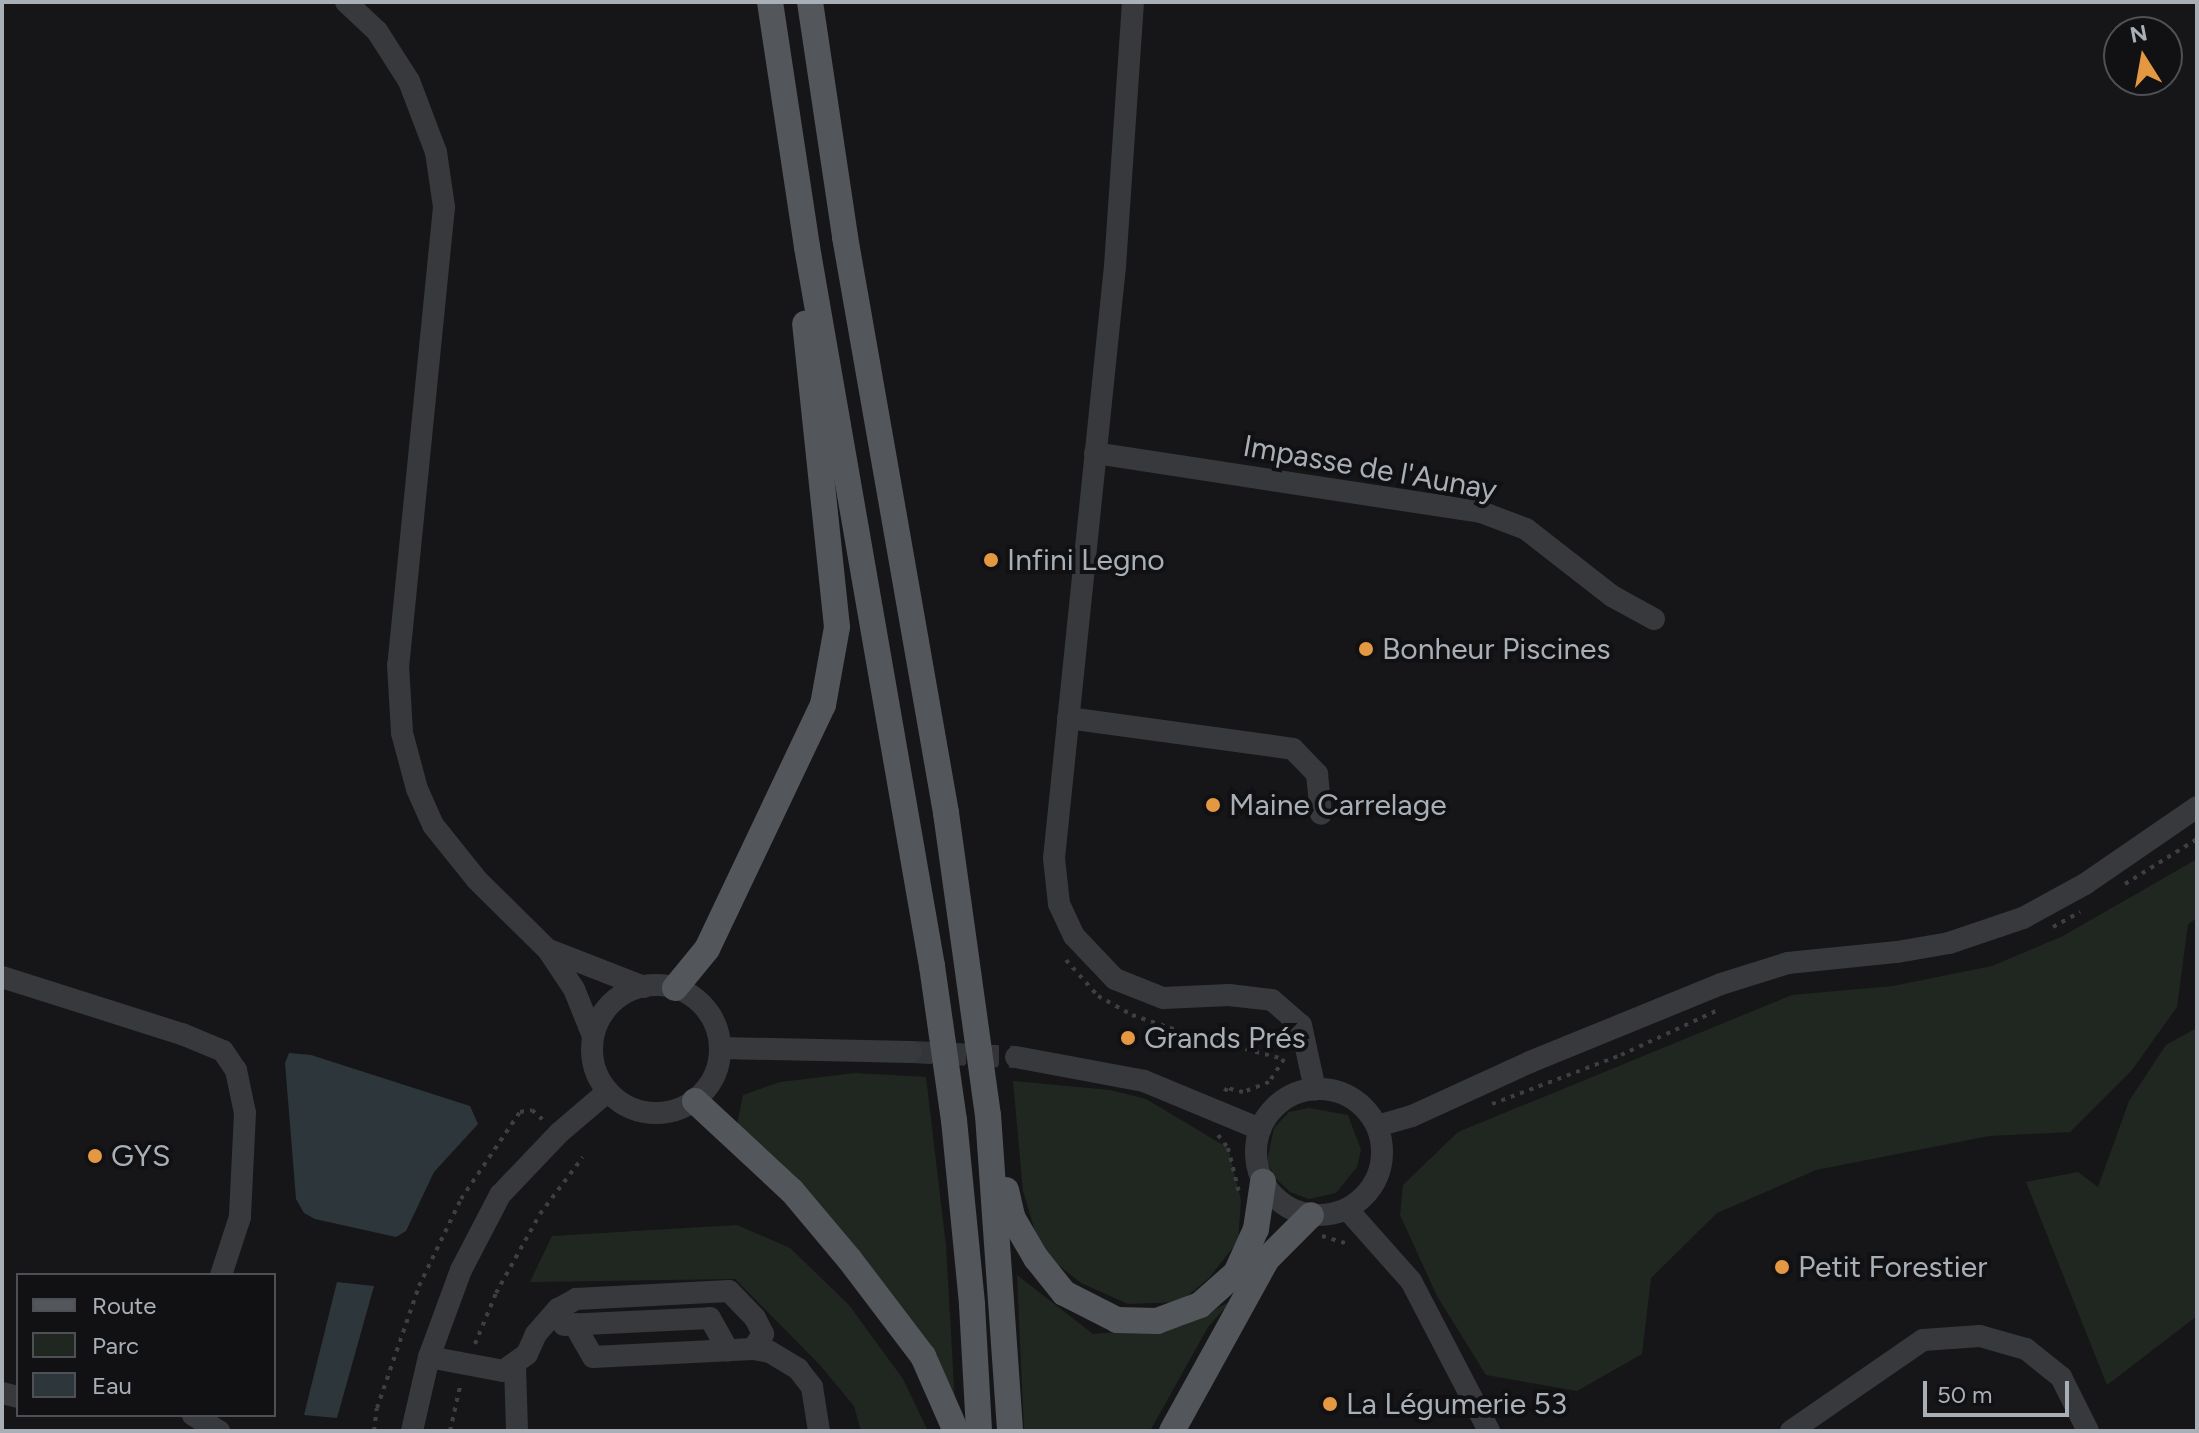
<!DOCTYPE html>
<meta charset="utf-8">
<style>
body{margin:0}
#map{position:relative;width:2199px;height:1433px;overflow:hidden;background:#161618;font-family:Figtree,sans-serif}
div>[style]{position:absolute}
.green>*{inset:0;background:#202720}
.water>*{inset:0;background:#2d363b}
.minor-tunnel>*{height:22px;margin-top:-11px;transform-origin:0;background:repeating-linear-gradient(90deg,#333538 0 22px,transparent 0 33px)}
.path>*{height:4px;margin-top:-2px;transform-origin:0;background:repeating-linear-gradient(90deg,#3d4043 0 4px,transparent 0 10px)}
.minor>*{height:22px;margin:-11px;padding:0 11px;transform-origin:11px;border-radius:11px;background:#37393c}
.minor>.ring{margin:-11px;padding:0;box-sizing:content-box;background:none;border:22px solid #37393c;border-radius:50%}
.major>*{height:26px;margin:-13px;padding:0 13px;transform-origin:13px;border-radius:13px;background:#53565b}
.dots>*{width:22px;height:22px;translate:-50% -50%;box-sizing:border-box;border:4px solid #111113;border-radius:50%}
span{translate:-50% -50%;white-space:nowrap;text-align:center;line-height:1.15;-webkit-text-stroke:8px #111113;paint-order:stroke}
.street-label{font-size:30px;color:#a9afb7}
.poi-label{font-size:30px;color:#a9afb7}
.left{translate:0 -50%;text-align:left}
.frame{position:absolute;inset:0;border:4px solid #a9afb7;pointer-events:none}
.legend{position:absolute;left:16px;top:1273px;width:260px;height:144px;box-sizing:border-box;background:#111113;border:2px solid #4e5055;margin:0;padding:10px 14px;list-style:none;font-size:24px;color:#a9afb7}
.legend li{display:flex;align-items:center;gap:16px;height:40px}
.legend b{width:40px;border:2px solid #4e5055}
.north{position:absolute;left:2103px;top:16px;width:80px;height:80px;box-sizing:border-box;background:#111113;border:2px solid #4e5055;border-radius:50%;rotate:349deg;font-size:22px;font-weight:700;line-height:32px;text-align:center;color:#a9afb7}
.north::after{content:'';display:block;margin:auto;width:28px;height:36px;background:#e49842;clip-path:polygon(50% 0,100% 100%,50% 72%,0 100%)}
.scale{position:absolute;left:1923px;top:1381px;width:146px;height:36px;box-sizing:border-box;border:4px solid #a9afb7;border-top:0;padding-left:10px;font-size:24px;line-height:28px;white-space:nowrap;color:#a9afb7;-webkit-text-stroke:6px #111113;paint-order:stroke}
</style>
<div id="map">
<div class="green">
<i style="clip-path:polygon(2197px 859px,2197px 918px,2188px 924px,2177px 1007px,2132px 1070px,2070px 1132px,1989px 1136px,1816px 1170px,1717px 1213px,1651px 1278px,1642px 1354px,1577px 1391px,1486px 1375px,1437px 1296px,1400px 1215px,1403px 1185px,1458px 1132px,1792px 995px,1893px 986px,1992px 966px,2063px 936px)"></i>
<i style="clip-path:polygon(2197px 1028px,2197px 1316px,2107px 1385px,2026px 1182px,2078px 1172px,2098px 1187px,2129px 1101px,2166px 1045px)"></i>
<i style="clip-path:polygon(855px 1073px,926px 1077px,946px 1246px,955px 1404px,737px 1124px,743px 1095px,780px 1082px)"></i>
<i style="clip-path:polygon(1013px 1081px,1110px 1090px,1146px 1099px,1228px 1148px,1241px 1200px,1238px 1241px,1209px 1278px,1180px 1302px,1128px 1304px,1081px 1283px,1041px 1251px,1023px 1191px)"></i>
<i style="clip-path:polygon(1309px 1108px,1348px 1115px,1361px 1150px,1357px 1167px,1336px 1193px,1309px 1199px,1290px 1192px,1275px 1178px,1267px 1161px,1274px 1128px,1289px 1112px)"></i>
<i style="clip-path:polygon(737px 1225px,790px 1248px,849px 1305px,903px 1379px,928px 1431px,861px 1431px,854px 1406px,819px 1364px,735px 1279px,530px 1282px,552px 1236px)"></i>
<i style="clip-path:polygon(1017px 1275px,1093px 1334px,1183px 1326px,1231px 1301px,1208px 1327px,1150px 1431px,1024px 1431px)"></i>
</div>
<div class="water">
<i style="clip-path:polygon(289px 1053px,311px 1055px,470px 1106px,478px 1124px,434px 1172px,406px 1231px,396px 1237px,315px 1219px,304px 1213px,296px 1199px,285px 1063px)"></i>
<i style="clip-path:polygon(337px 1282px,374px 1286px,337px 1418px,304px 1415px)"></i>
</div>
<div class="minor-tunnel">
<i style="left:911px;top:1052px;width:105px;rotate:2.7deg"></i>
</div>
<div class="path">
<i style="left:2125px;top:884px;width:85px;rotate:-32deg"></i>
<i style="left:2053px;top:927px;width:31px;rotate:-29deg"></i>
<i style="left:1066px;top:960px;width:48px;rotate:48.4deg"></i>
<i style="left:1098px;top:996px;width:39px;rotate:29deg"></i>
<i style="left:1132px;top:1015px;width:69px;rotate:18.7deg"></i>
<i style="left:1197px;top:1037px;width:90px;rotate:14.2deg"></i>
<i style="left:1284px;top:1059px;width:27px;rotate:123deg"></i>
<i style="left:1269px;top:1082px;width:28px;rotate:159deg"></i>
<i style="left:1243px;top:1092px;width:16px;rotate:-166deg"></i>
<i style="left:1227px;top:1088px;width:8px;rotate:120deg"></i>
<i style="left:1492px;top:1104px;width:138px;rotate:-20.8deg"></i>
<i style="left:1621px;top:1055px;width:109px;rotate:-24.9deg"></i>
<i style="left:1218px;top:1135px;width:16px;rotate:52deg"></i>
<i style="left:1228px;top:1148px;width:45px;rotate:76deg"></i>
<i style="left:1322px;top:1236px;width:27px;rotate:17deg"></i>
<i style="left:475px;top:1344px;width:55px;rotate:-67.6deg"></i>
<i style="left:496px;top:1293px;width:90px;rotate:-60.9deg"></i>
<i style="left:540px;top:1214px;width:71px;rotate:-53deg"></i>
<i style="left:374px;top:1431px;width:23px;rotate:-83deg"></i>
<i style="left:377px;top:1408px;width:129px;rotate:-71deg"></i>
<i style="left:419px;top:1286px;width:97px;rotate:-64.2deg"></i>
<i style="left:461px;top:1199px;width:105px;rotate:-55.9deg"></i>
<i style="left:520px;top:1112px;width:12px;rotate:-9deg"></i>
<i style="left:532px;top:1110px;width:15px;rotate:42deg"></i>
<i style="left:450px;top:1431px;width:50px;rotate:-77.3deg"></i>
</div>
<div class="minor">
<i style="left:346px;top:2px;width:42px;rotate:43.1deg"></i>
<i style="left:377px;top:31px;width:59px;rotate:57.4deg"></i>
<i style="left:409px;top:81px;width:76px;rotate:69.2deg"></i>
<i style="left:436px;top:152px;width:56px;rotate:81.7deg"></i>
<i style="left:444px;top:207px;width:460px;rotate:95.7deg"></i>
<i style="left:398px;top:665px;width:68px;rotate:86.6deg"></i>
<i style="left:402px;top:733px;width:58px;rotate:75deg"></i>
<i style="left:417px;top:789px;width:39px;rotate:66deg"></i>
<i style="left:433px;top:825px;width:70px;rotate:51.3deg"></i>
<i style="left:477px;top:880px;width:100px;rotate:44.6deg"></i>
<i style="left:548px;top:950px;width:47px;rotate:56.3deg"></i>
<i style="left:574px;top:989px;width:51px;rotate:68deg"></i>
<i style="left:1133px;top:2px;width:265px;rotate:93.9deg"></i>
<i style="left:1115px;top:266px;width:595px;rotate:95.88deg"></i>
<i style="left:1054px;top:858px;width:46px;rotate:83.8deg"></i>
<i style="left:1059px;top:904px;width:35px;rotate:65deg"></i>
<i style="left:1074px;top:936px;width:59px;rotate:46.4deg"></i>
<i style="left:1115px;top:979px;width:52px;rotate:21.6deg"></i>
<i style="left:1163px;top:998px;width:66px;rotate:-2.6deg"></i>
<i style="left:1229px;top:995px;width:43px;rotate:6.6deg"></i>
<i style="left:1272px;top:1000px;width:38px;rotate:41deg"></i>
<i style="left:1301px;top:1025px;width:66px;rotate:77.7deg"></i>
<i style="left:1095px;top:453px;width:390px;rotate:8.7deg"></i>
<i style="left:1481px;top:512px;width:48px;rotate:20.7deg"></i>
<i style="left:1526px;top:529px;width:109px;rotate:37.9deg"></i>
<i style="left:1612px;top:596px;width:48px;rotate:28.7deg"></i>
<i style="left:1068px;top:718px;width:227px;rotate:7.8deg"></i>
<i style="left:1293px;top:749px;width:35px;rotate:46deg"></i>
<i style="left:1317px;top:774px;width:40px;rotate:84.3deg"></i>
<i style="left:549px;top:950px;width:102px;rotate:21.3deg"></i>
<i style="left:2px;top:977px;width:189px;rotate:17.6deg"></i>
<i style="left:182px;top:1034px;width:44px;rotate:22.5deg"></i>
<i style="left:223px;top:1051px;width:23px;rotate:56deg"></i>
<i style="left:236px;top:1070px;width:44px;rotate:78.2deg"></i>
<i style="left:245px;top:1113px;width:104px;rotate:92.8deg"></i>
<i style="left:240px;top:1217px;width:61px;rotate:108.1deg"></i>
<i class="ring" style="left:592px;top:985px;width:106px;height:106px"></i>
<i style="left:721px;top:1048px;width:190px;rotate:1.2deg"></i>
<i style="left:1016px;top:1057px;width:130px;rotate:10.6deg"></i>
<i style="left:1144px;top:1081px;width:126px;rotate:22.5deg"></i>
<i class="ring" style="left:1256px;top:1089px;width:104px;height:104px"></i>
<i style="left:1377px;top:1126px;width:36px;rotate:-16deg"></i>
<i style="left:1412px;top:1116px;width:130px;rotate:-24.6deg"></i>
<i style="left:1530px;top:1062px;width:206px;rotate:-22.2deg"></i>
<i style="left:1721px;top:984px;width:70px;rotate:-17.4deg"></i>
<i style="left:1788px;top:963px;width:110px;rotate:-5.8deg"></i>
<i style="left:1897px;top:952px;width:53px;rotate:-9.8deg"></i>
<i style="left:1949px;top:943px;width:78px;rotate:-18.7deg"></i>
<i style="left:2023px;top:918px;width:71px;rotate:-28.7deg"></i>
<i style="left:2085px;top:884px;width:136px;rotate:-34.5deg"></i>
<i style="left:1347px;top:1209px;width:96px;rotate:48.4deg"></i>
<i style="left:1411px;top:1281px;width:169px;rotate:62.5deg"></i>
<i style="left:574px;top:1324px;width:38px;rotate:60deg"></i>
<i style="left:593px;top:1357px;width:160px;rotate:-2.9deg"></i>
<i style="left:753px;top:1349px;width:17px;rotate:10deg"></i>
<i style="left:770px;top:1352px;width:33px;rotate:31deg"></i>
<i style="left:798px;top:1369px;width:23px;rotate:52deg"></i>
<i style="left:812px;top:1387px;width:45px;rotate:81deg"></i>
<i style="left:564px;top:1325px;width:146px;rotate:-2.7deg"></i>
<i style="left:710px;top:1318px;width:37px;rotate:61deg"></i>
<i style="left:429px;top:1357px;width:75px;rotate:10.7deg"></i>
<i style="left:503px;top:1371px;width:29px;rotate:-35deg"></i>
<i style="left:527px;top:1354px;width:22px;rotate:-66deg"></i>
<i style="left:536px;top:1334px;width:33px;rotate:-49deg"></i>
<i style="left:558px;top:1309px;width:21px;rotate:-29deg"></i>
<i style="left:576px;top:1299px;width:153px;rotate:-3deg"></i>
<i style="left:729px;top:1291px;width:37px;rotate:46deg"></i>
<i style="left:755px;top:1318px;width:18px;rotate:63deg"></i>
<i style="left:763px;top:1334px;width:18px;rotate:124deg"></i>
<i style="left:515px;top:1366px;width:65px;rotate:88.2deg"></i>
<i style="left:2px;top:1393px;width:16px;rotate:14deg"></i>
<i style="left:193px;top:1415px;width:31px;rotate:32deg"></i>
<i style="left:412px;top:1431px;width:76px;rotate:-77.1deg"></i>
<i style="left:429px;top:1357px;width:93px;rotate:-69.8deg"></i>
<i style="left:461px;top:1270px;width:85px;rotate:-62.5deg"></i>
<i style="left:500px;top:1195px;width:86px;rotate:-46.4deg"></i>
<i style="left:559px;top:1133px;width:63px;rotate:-40.5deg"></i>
<i style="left:1791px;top:1431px;width:160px;rotate:-34.6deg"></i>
<i style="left:1923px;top:1340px;width:57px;rotate:-4deg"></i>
<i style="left:1980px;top:1336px;width:48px;rotate:15.8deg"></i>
<i style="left:2026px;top:1349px;width:45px;rotate:38.7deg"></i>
<i style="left:2061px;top:1377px;width:60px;rotate:63.4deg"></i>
</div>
<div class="major">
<i style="left:770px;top:2px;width:248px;rotate:81.4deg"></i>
<i style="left:807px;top:247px;width:730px;rotate:80.14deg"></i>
<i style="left:932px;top:966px;width:156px;rotate:81.9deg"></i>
<i style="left:954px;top:1120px;width:186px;rotate:84.4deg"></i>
<i style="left:972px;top:1305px;width:126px;rotate:86.8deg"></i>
<i style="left:810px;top:2px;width:238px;rotate:81.5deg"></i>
<i style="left:845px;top:237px;width:585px;rotate:80.05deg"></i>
<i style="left:946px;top:813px;width:305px;rotate:82.1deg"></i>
<i style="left:988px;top:1115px;width:317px;rotate:86deg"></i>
<i style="left:675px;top:988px;width:50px;rotate:-50.6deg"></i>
<i style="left:707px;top:949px;width:270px;rotate:-64.6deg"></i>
<i style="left:823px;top:705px;width:79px;rotate:-79.8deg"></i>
<i style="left:837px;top:627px;width:305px;rotate:-96deg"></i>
<i style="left:695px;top:1101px;width:132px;rotate:42.9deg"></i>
<i style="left:792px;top:1191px;width:90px;rotate:50deg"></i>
<i style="left:850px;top:1260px;width:121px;rotate:52.8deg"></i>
<i style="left:923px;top:1356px;width:82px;rotate:66.3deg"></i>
<i style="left:1006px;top:1190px;width:28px;rotate:77deg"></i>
<i style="left:1012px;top:1217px;width:48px;rotate:59.7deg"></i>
<i style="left:1036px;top:1258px;width:45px;rotate:51.3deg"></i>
<i style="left:1064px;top:1293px;width:59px;rotate:27deg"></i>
<i style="left:1117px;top:1320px;width:40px;rotate:1.4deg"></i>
<i style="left:1157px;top:1321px;width:46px;rotate:-20.4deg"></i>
<i style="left:1200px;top:1305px;width:48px;rotate:-41.6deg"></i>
<i style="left:1236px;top:1273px;width:48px;rotate:-65.6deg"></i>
<i style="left:1256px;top:1229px;width:48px;rotate:-81.5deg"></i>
<i style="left:1172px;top:1431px;width:196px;rotate:-61.1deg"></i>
<i style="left:1267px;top:1259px;width:62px;rotate:-45deg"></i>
</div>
<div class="dots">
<i style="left:991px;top:560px;background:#e49842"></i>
<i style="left:1366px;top:649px;background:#e49842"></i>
<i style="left:1213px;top:805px;background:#e49842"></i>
<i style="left:1128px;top:1038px;background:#e49842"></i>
<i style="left:95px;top:1156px;background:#e49842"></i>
<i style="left:1782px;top:1267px;background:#e49842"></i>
<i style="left:1330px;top:1404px;background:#e49842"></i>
</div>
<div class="street-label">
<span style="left:1370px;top:468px;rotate:10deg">Impasse de l'Aunay</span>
</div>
<div class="poi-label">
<span class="left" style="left:1007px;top:560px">Infini Legno</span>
<span class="left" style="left:1382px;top:649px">Bonheur Piscines</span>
<span class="left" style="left:1229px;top:805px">Maine Carrelage</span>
<span class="left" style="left:1144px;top:1038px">Grands Prés</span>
<span class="left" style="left:111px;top:1156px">GYS</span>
<span class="left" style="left:1798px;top:1267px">Petit Forestier</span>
<span class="left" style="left:1346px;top:1404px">La Légumerie 53</span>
</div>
<div class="frame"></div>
<ul class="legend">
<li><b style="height:10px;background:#53565b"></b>Route</li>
<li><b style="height:22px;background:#202720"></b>Parc</li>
<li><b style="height:22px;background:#2d363b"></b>Eau</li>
</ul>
<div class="north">N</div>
<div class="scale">50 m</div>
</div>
